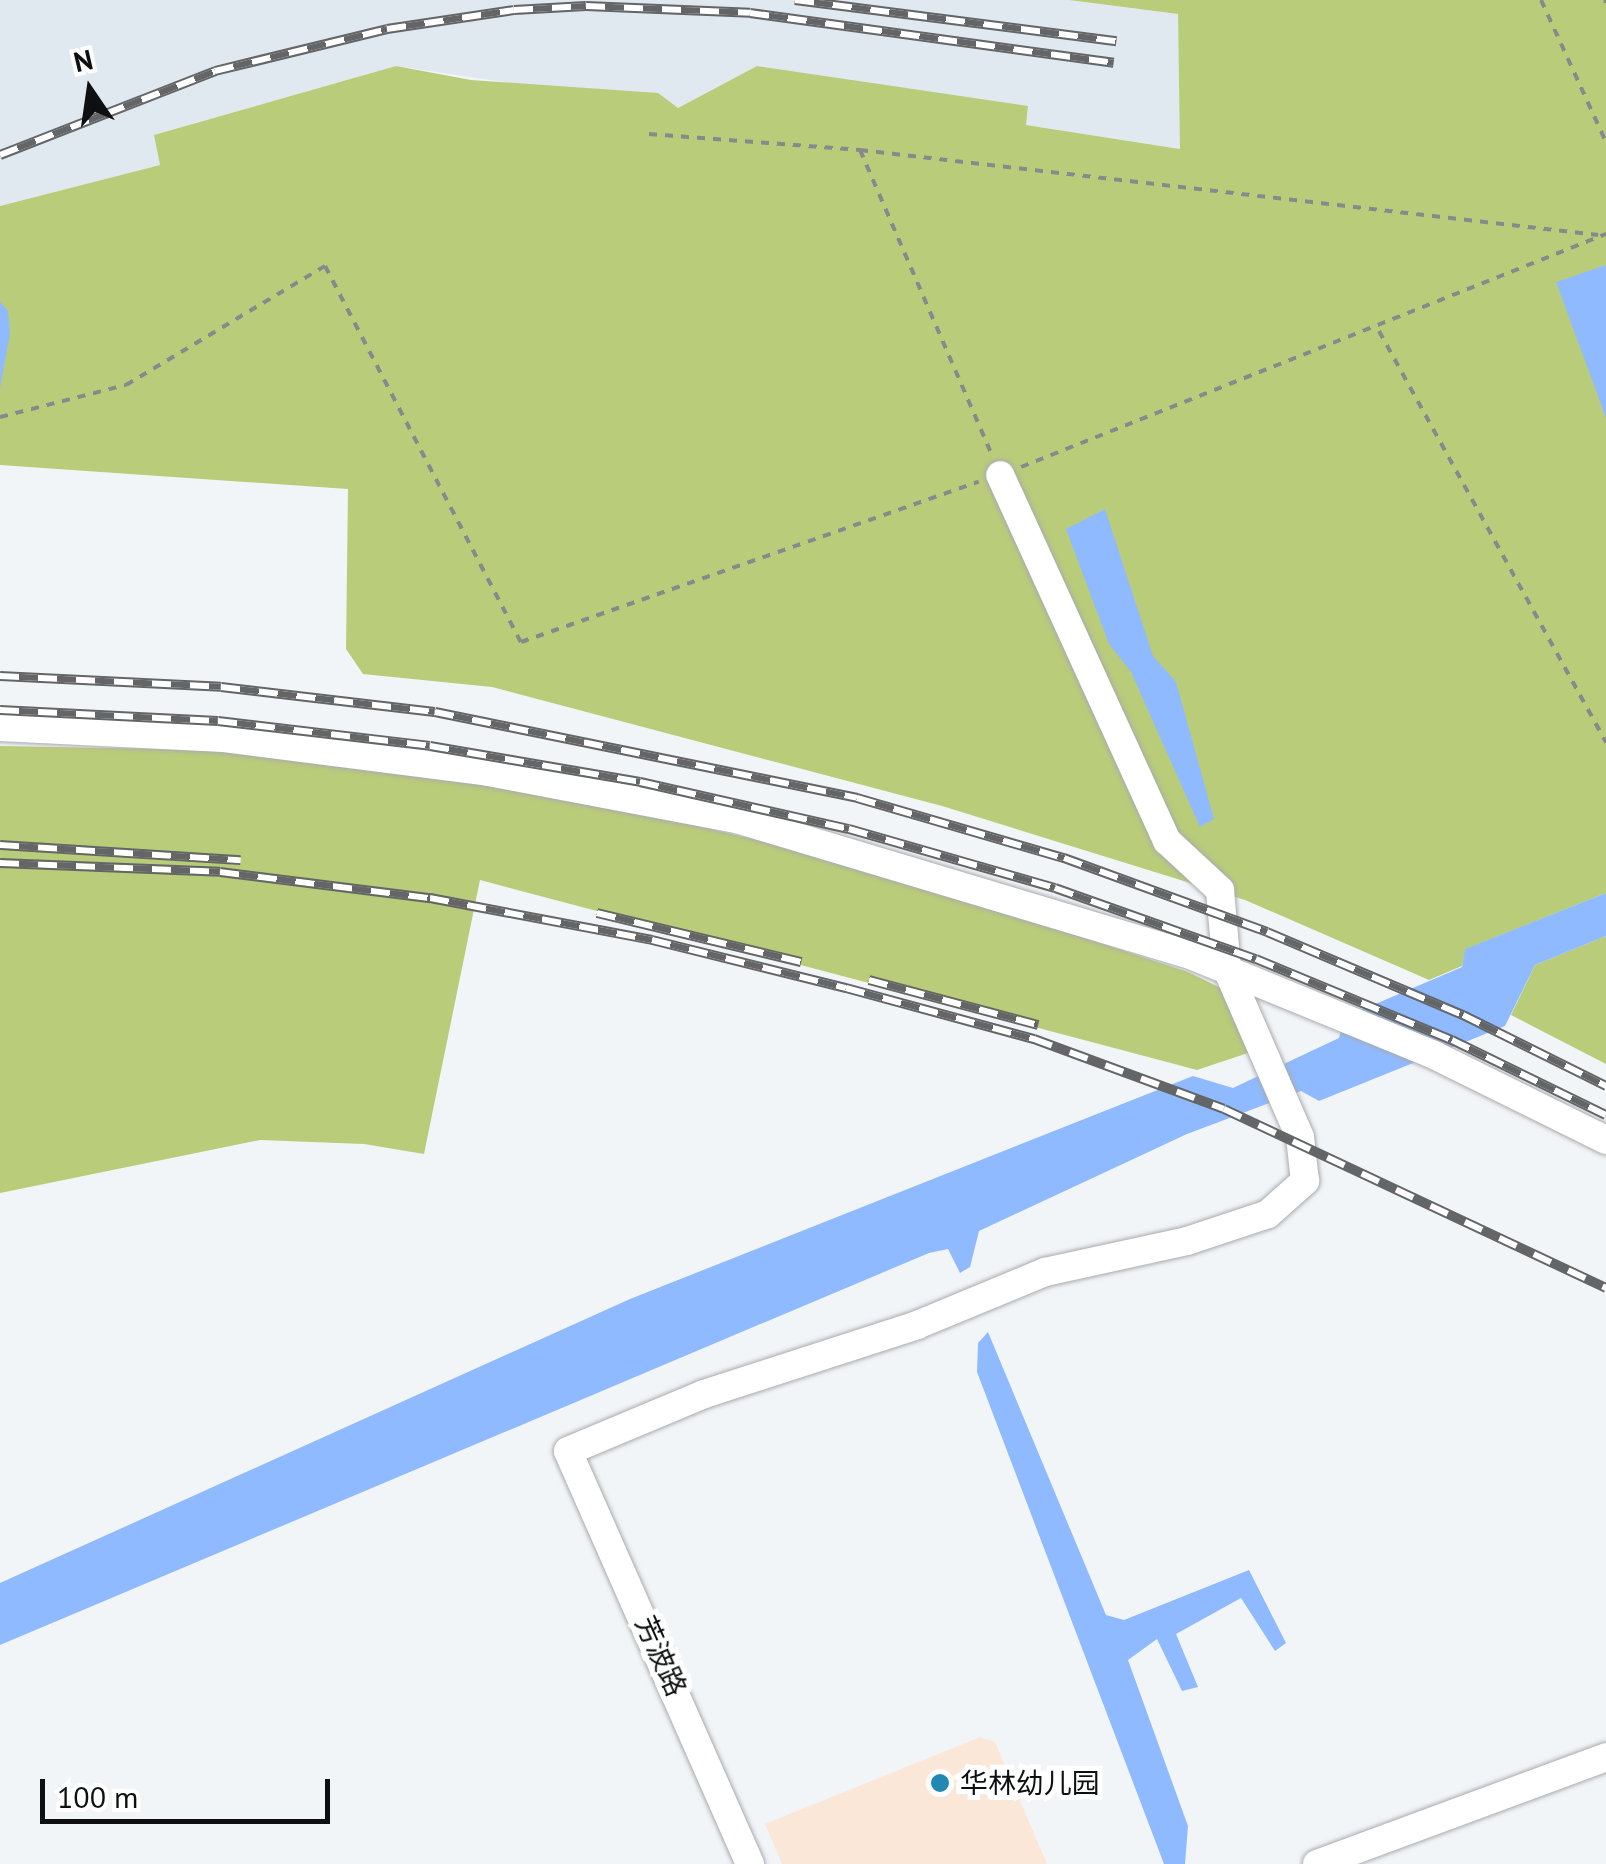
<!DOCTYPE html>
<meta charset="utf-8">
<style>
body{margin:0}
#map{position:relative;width:1606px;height:1864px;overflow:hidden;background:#f2f5f8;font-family:"PT Sans","Noto Sans SC",sans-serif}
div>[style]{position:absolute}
.built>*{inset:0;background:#e0e8f0}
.education>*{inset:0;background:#fbe7d8}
.forest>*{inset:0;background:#b9cc7a}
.water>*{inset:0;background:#8fbaff}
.path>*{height:4px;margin-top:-2px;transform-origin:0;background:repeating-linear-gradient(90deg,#87898b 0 8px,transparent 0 16px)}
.roads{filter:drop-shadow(0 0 2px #a8abae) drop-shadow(0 0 2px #a8abae)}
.minor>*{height:28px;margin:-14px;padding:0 14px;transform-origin:14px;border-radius:14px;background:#fff}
.rail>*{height:10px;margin-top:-5px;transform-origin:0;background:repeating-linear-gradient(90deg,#fff 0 19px,#636567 0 38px);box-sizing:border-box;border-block:2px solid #636567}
.dots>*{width:28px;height:28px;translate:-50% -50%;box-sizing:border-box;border:5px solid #fff;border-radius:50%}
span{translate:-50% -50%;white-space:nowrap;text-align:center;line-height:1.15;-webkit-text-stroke:10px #fff;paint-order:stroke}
.street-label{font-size:28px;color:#0e0f10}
.poi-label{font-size:28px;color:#0e0f10}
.left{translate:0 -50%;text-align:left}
.north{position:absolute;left:40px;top:40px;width:100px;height:100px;-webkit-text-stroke:8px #fff;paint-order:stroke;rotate:347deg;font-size:28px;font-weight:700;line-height:40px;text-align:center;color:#0e0f10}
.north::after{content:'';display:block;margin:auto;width:35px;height:45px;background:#0e0f10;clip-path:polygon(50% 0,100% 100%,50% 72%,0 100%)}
.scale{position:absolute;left:40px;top:1779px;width:290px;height:45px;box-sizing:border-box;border:5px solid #0e0f10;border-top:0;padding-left:12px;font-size:30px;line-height:35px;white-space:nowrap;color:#0e0f10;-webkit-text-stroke:8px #fff;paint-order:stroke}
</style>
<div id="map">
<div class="built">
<i style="clip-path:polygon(0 0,1069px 0,1178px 14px,1181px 149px,1026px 125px,1028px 107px,757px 66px,678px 108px,396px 66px,155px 135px,160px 165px,0 206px)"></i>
</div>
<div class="education">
<i style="clip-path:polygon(980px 1737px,995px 1742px,1047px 1864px,782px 1864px,765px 1824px)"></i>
</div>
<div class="forest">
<i style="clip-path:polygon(1069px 0,1606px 0,1606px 893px,1466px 949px,1462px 966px,1429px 980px,1245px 900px,942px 806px,492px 687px,363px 674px,346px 649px,348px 489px,0 465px,0 206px,160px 165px,154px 135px,396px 66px,471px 80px,658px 93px,678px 108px,757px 66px,1028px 106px,1026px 125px,1180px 149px,1178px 14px)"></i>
<i style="clip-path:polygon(0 746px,218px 750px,560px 793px,862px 865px,1188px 972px,1225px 990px,1251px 1052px,1197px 1070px,480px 880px,424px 1154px,364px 1144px,260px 1140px,0 1193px)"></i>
<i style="clip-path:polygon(1606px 936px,1606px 1064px,1511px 1015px,1535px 965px)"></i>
</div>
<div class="water">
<i style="clip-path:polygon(1606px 265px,1606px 418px,1556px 282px)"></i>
<i style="clip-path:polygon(0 302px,8px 311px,10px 333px,0 388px)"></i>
<i style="clip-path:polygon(1105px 509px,1153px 656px,1176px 682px,1214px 819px,1200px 827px,1131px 672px,1109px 644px,1066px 529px)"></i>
<i style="clip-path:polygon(1606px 893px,1606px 936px,1535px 965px,1505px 1026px,1319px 1101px,1301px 1091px,1187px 1134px,979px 1231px,970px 1267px,960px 1273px,948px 1249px,929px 1253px,0 1645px,0 1583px,630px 1299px,1193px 1076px,1233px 1088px,1339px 1038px,1345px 1017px,1462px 967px,1465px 949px)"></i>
<i style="clip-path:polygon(988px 1332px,1106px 1615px,1124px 1620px,1249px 1570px,1286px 1643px,1275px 1651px,1241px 1598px,1176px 1634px,1198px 1687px,1182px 1691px,1157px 1639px,1128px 1660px,1188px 1826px,1185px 1864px,1164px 1864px,977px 1372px,978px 1343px)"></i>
</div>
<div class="path">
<i style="left:1541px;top:0;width:156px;rotate:65.4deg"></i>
<i style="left:1605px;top:0;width:3px;rotate:72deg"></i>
<i style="left:649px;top:134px;width:212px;rotate:4.3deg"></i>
<i style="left:860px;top:150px;width:743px;rotate:6.57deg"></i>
<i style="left:860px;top:150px;width:335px;rotate:66.6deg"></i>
<i style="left:1379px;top:331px;width:470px;rotate:61.1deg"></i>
<i style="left:0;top:417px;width:130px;rotate:-14.3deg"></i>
<i style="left:126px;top:385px;width:232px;rotate:-30.9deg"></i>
<i style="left:325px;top:266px;width:424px;rotate:62.5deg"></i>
<i style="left:521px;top:642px;width:485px;rotate:-19.3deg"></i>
<i style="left:1021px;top:467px;width:630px;rotate:-21.72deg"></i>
</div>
<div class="roads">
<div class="minor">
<i style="left:0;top:727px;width:224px;rotate:2.8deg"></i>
<i style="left:224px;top:738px;width:267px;rotate:7.3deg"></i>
<i style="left:489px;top:772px;width:256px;rotate:10.8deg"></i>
<i style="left:740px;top:820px;width:473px;rotate:16.7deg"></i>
<i style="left:1193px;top:956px;width:261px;rotate:22.3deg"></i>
<i style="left:1434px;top:1055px;width:192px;rotate:26.3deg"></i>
<i style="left:750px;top:1864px;width:451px;rotate:-113.8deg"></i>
<i style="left:568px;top:1451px;width:147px;rotate:-22.7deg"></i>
<i style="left:704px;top:1394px;width:224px;rotate:-17.9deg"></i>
<i style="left:917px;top:1325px;width:139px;rotate:-22.5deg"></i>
<i style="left:1045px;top:1272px;width:145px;rotate:-12.3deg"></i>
<i style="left:1187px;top:1241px;width:85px;rotate:-18.4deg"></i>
<i style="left:1268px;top:1214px;width:50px;rotate:-41.7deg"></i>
<i style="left:1305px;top:1181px;width:44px;rotate:-96.5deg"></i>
<i style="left:1300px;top:1137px;width:183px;rotate:-113.5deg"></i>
<i style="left:1227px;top:969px;width:79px;rotate:-95.1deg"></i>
<i style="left:1220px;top:890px;width:72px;rotate:-137.2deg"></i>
<i style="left:1167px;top:841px;width:402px;rotate:-114.5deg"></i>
<i style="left:1317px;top:1864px;width:308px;rotate:-20.3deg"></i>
</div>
</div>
<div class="rail">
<i style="left:795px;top:0;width:324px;rotate:7.3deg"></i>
<i style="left:0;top:155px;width:231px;rotate:-21.3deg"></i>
<i style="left:215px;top:71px;width:177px;rotate:-13.7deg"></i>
<i style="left:387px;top:29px;width:128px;rotate:-8.5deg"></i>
<i style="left:514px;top:10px;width:72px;rotate:-3.2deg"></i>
<i style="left:586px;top:6px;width:164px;rotate:2.4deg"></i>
<i style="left:750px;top:13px;width:367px;rotate:7.8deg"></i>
<i style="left:0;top:676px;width:221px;rotate:2.8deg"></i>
<i style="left:221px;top:687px;width:215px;rotate:6.7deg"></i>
<i style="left:435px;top:712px;width:431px;rotate:11.5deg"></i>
<i style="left:857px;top:798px;width:216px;rotate:16.2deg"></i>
<i style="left:1064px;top:858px;width:216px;rotate:20deg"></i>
<i style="left:1267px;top:932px;width:213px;rotate:23deg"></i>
<i style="left:1463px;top:1015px;width:160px;rotate:26.4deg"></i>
<i style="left:0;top:710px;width:218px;rotate:2.9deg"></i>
<i style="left:218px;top:721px;width:213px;rotate:6.7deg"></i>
<i style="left:430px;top:746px;width:213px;rotate:9.7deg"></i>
<i style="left:640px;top:782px;width:214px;rotate:12.7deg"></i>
<i style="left:849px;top:829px;width:214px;rotate:16deg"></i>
<i style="left:1055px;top:888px;width:213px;rotate:19.5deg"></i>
<i style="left:1256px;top:959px;width:212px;rotate:22.5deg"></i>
<i style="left:1452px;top:1040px;width:171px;rotate:26deg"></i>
<i style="left:0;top:845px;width:241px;rotate:3.6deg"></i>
<i style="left:0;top:863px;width:220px;rotate:2.3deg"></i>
<i style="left:220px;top:872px;width:212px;rotate:7.1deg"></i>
<i style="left:430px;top:898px;width:226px;rotate:10.7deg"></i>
<i style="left:652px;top:940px;width:200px;rotate:13.9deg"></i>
<i style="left:846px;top:988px;width:195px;rotate:15.2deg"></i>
<i style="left:1034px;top:1039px;width:202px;rotate:20.2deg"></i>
<i style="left:1224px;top:1109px;width:422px;rotate:25.1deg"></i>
<i style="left:597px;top:913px;width:210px;rotate:13.5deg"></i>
<i style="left:869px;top:980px;width:175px;rotate:14.9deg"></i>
</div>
<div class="dots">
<i style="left:940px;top:1783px;background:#2287b1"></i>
</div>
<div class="street-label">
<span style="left:661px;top:1656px;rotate:66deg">芳波路</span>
</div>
<div class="poi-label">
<span class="left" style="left:960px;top:1783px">华林幼儿园</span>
</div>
<div class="north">N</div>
<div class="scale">100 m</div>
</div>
